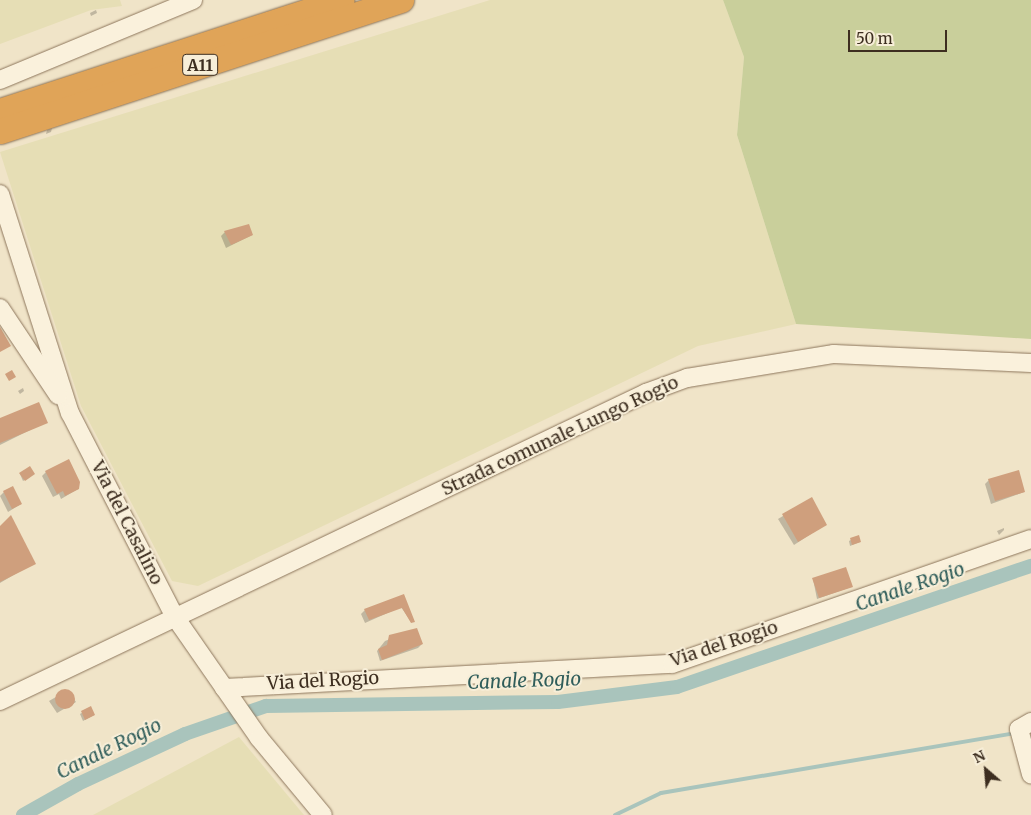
<!DOCTYPE html>
<style>
body{margin:0}
#map{position:relative;width:1031px;height:815px;overflow:hidden;background:#f0e4c8;font-family:Merriweather,serif}
div>[style]{position:absolute}
.farmland>*{inset:0;background:#e6deb5}
.green>*{inset:0;background:#c9cf9b}
.shadow>*{inset:0;background:#0003}
.stream>*{height:4px;margin:-2px;padding:0 2px;transform-origin:2px;border-radius:2px;background:#a9c4bc}
.canal>*{height:14px;margin:-7px;padding:0 7px;transform-origin:7px;border-radius:7px;background:#a9c4bc}
.building>*{inset:0;background:#cf9f7d}
.round{border-radius:50%}
.roads{filter:drop-shadow(0 0 1px #8d765c) drop-shadow(0 0 1px #8d765c)}
.minor>*{height:18px;margin:-9px;padding:0 9px;transform-origin:9px;border-radius:9px;background:#faf1dc}
.highway>*{height:25px;margin:-12.5px;padding:0 12.5px;transform-origin:12.5px;border-radius:12.5px;background:#e0a458}
span{translate:-50% -50%;white-space:nowrap;text-align:center;line-height:1.15;-webkit-text-stroke:4px #f7eed8;paint-order:stroke}
.shield-label span{padding:1px 4px;background:#f7eed8;border:1px solid;border-radius:4px;-webkit-text-stroke-width:0}
.shield-label{font-size:16px;color:#3d2e20;font-weight:700}
.street-label{font-size:18px;color:#3d2e20}
.water-label{font-size:19px;color:#2f5d5a;font-style:italic}
.north{position:absolute;left:961px;top:745px;width:50px;height:50px;-webkit-text-stroke:4px #f7eed8;paint-order:stroke;rotate:333deg;font-size:14px;font-weight:700;line-height:20px;text-align:center;color:#3d2e20}
.north::after{content:'';display:block;margin:auto;width:18px;height:22px;background:#3d2e20;clip-path:polygon(50% 0,100% 100%,50% 72%,0 100%)}
.scale{position:absolute;left:848px;top:30px;width:99px;height:22px;box-sizing:border-box;border:2px solid #3d2e20;border-top:0;padding-left:6px;font-size:15px;line-height:18px;white-space:nowrap;color:#3d2e20;-webkit-text-stroke:4px #f7eed8;paint-order:stroke}
</style>
<div id="map">
<div class="farmland">
<i style="clip-path:polygon(0 0,120px 0,122px 6px,91px 10px,0 44px)"></i>
<i style="clip-path:polygon(490px 0,723px 0,744px 57px,737px 135px,796px 324px,698px 346px,198px 586px,172px 581px,81px 406px,0 152px)"></i>
<i style="clip-path:polygon(239px 737px,304px 815px,93px 815px)"></i>
</div>
<div class="green">
<i style="clip-path:polygon(723px 0,1031px 0,1031px 339px,796px 324px,737px 135px,744px 57px)"></i>
</div>
<div class="shadow">
<i style="clip-path:polygon(96px 10px,97px 13px,91px 16px,90px 13px)"></i>
<i style="clip-path:polygon(52px 128px,51px 132px,46px 134px,47px 130px)"></i>
<i style="clip-path:polygon(225px 232px,252px 235px,226px 248px,221px 236px)"></i>
<i style="clip-path:polygon(23px 388px,24px 391px,20px 394px,18px 391px)"></i>
<i style="clip-path:polygon(0 420px,46px 422px,0 445px)"></i>
<i style="clip-path:polygon(46px 472px,78px 489px,61px 499px,59px 494px,53px 497px,42px 476px)"></i>
<i style="clip-path:polygon(20px 474px,32px 475px,23px 481px)"></i>
<i style="clip-path:polygon(989px 480px,1024px 492px,991px 504px,985px 484px)"></i>
<i style="clip-path:polygon(4px 492px,21px 504px,8px 512px,0 496px)"></i>
<i style="clip-path:polygon(811px 499px,826px 524px,794px 545px,778px 519px)"></i>
<i style="clip-path:polygon(11px 517px,34px 563px,0 583px,0 528px)"></i>
<i style="clip-path:polygon(1004px 528px,1004px 530px,999px 535px,997px 531px)"></i>
<i style="clip-path:polygon(858px 536px,860px 542px,850px 546px,849px 541px)"></i>
<i style="clip-path:polygon(813px 579px,851px 587px,817px 599px)"></i>
<i style="clip-path:polygon(404px 596px,412px 623px,401px 607px,365px 623px,361px 614px,365px 610px)"></i>
<i style="clip-path:polygon(416px 629px,422px 644px,418px 648px,380px 661px,377px 651px,385px 641px)"></i>
<i style="clip-path:polygon(68px 690px,76px 702px,57px 713px,49px 701px)"></i>
<i style="clip-path:polygon(90px 708px,94px 715px,83px 721px,80px 714px)"></i>
</div>
<div class="stream">
<i style="left:615px;top:815px;width:51px;rotate:-25.6deg"></i>
<i style="left:661px;top:793px;width:359px;rotate:-9.6deg"></i>
</div>
<div class="canal">
<i style="left:23px;top:815px;width:63px;rotate:-29.4deg"></i>
<i style="left:78px;top:784px;width:118px;rotate:-25deg"></i>
<i style="left:185px;top:734px;width:86px;rotate:-19.1deg"></i>
<i style="left:266px;top:706px;width:292px;rotate:-0.8deg"></i>
<i style="left:558px;top:702px;width:120px;rotate:-7.2deg"></i>
<i style="left:677px;top:687px;width:374px;rotate:-18.9deg"></i>
</div>
<div class="building">
<i style="clip-path:polygon(249px 224px,253px 235px,231px 245px,224px 231px)"></i>
<i style="clip-path:polygon(0 327px,11px 346px,0 352px)"></i>
<i style="clip-path:polygon(12px 370px,16px 377px,9px 381px,5px 374px)"></i>
<i style="clip-path:polygon(39px 402px,48px 423px,0 443px,0 418px)"></i>
<i style="clip-path:polygon(69px 459px,80px 482px,79px 489px,65px 496px,63px 491px,57px 494px,45px 471px)"></i>
<i style="clip-path:polygon(30px 466px,35px 474px,25px 481px,19px 473px)"></i>
<i style="clip-path:polygon(1019px 470px,1025px 492px,995px 501px,988px 479px)"></i>
<i style="clip-path:polygon(13px 486px,22px 504px,12px 509px,3px 491px)"></i>
<i style="clip-path:polygon(812px 497px,827px 525px,798px 542px,782px 514px)"></i>
<i style="clip-path:polygon(11px 515px,36px 564px,0 582px,0 526px)"></i>
<i style="clip-path:polygon(859px 535px,861px 542px,852px 545px,850px 538px)"></i>
<i style="clip-path:polygon(846px 567px,853px 587px,819px 598px,812px 578px)"></i>
<i style="clip-path:polygon(404px 594px,415px 622px,411px 623px,402px 608px,369px 620px,364px 609px)"></i>
<i style="clip-path:polygon(417px 628px,423px 644px,382px 660px,378px 649px,387px 645px,389px 635px)"></i>
<i class="round" style="left:55px;top:689px;width:20px;height:20px"></i>
<i style="clip-path:polygon(91px 706px,95px 715px,85px 720px,81px 711px)"></i>
</div>
<div class="roads">
<div class="minor">
<i style="left:0;top:80px;width:209px;rotate:-22.5deg"></i>
<i style="left:0;top:194px;width:230px;rotate:72.3deg"></i>
<i style="left:70px;top:413px;width:229px;rotate:62.8deg"></i>
<i style="left:175px;top:617px;width:147px;rotate:55.2deg"></i>
<i style="left:259px;top:738px;width:100px;rotate:50.3deg"></i>
<i style="left:0;top:308px;width:105px;rotate:56.3deg"></i>
<i style="left:224px;top:688px;width:449px;rotate:-3.1deg"></i>
<i style="left:672px;top:664px;width:380px;rotate:-19.2deg"></i>
<i style="left:0;top:701px;width:716px;rotate:-25.49deg"></i>
<i style="left:646px;top:393px;width:44px;rotate:-20.1deg"></i>
<i style="left:687px;top:378px;width:149px;rotate:-9.3deg"></i>
<i style="left:834px;top:354px;width:197px;rotate:2.6deg"></i>
<i style="left:1031px;top:722px;width:14px;rotate:150deg"></i>
<i style="left:1019px;top:729px;width:47px;rotate:75.1deg"></i>
</div>
<div class="highway">
<i style="left:0;top:111px;width:359px;rotate:-18deg"></i>
<i style="left:0;top:131px;width:422px;rotate:-18.1deg"></i>
</div>
</div>
<div class="shield-label">
<span style="left:200px;top:65px">A11</span>
</div>
<div class="street-label">
<span style="left:560px;top:436px;rotate:-25deg">Strada comunale Lungo Rogio</span>
<span style="left:127px;top:523px;rotate:63deg">Via del Casalino</span>
<span style="left:724px;top:644px;rotate:-18deg">Via del Rogio</span>
<span style="left:323px;top:681px;rotate:-3deg">Via del Rogio</span>
</div>
<div class="water-label">
<span style="left:910px;top:587px;rotate:-19deg">Canale Rogio</span>
<span style="left:524px;top:681px;rotate:-2deg">Canale Rogio</span>
<span style="left:109px;top:749px;rotate:-26deg">Canale Rogio</span>
</div>
<div class="north">N</div>
<div class="scale">50 m</div>
</div>
